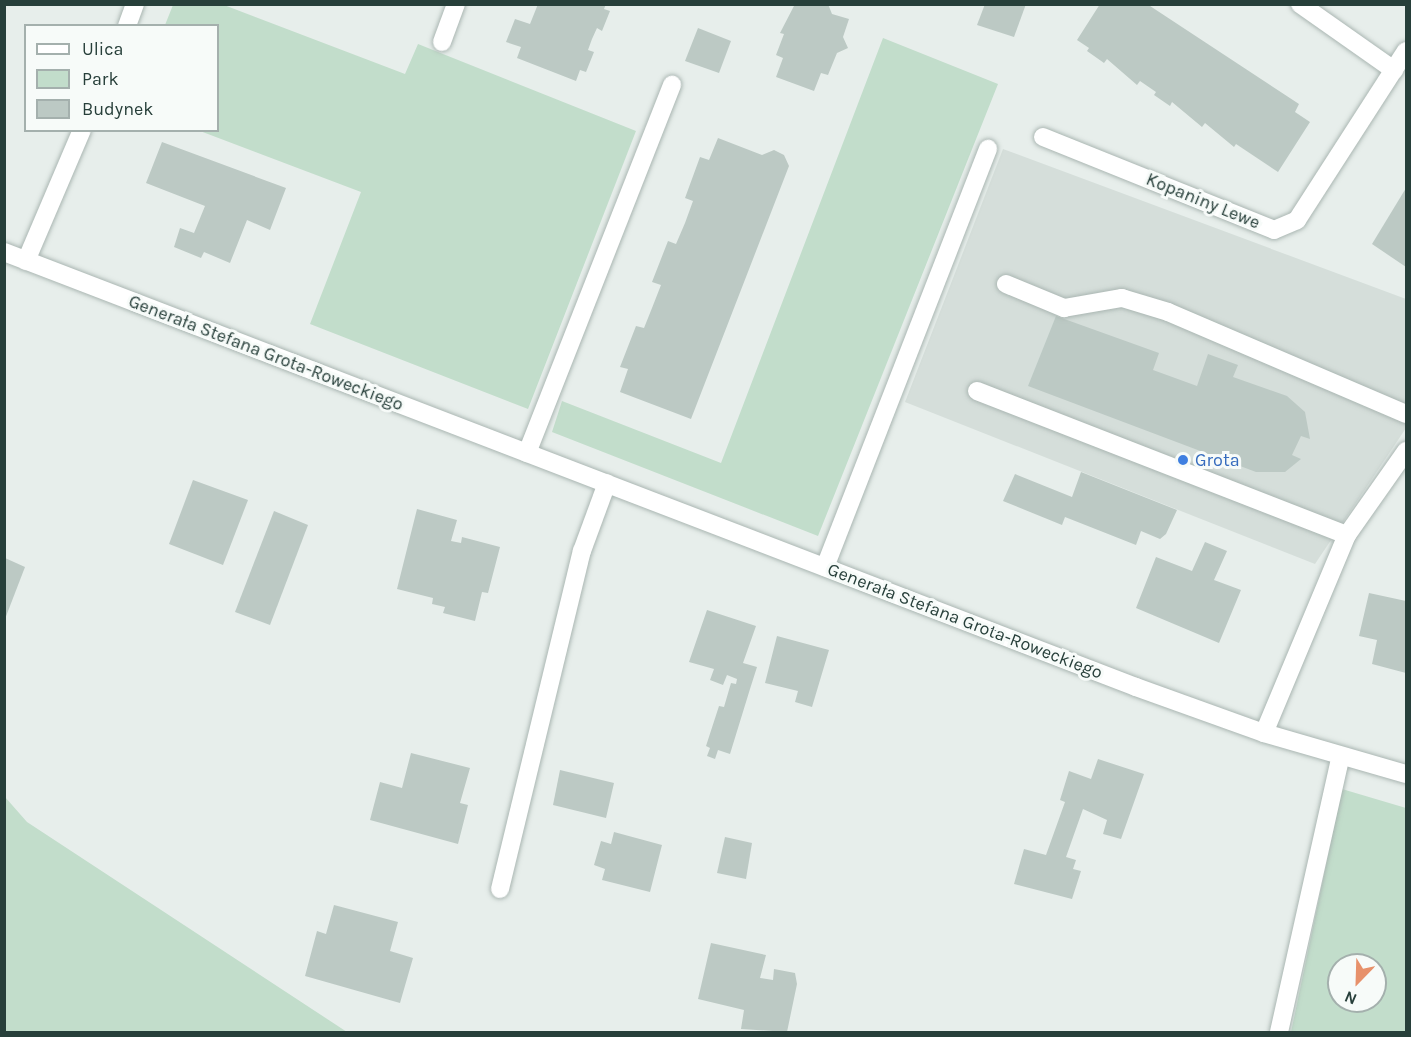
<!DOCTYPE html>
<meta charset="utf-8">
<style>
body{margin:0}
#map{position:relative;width:1411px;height:1037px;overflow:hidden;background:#e7eeeb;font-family:Karla,sans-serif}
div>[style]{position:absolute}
.built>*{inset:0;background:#d5deda}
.green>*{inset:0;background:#c2ddcb}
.building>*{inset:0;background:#bcc9c4}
.roads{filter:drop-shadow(0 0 2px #aab6b2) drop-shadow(0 0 2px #aab6b2)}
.minor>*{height:18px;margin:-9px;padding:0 9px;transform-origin:9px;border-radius:9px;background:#fff}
.dots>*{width:16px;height:16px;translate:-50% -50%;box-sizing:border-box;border:3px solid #f7fbf9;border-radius:50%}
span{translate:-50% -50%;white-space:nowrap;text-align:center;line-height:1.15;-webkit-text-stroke:6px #f7fbf9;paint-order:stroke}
.street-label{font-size:18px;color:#273f3a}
.shop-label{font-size:18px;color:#366cbe}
.left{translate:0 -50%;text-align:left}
.frame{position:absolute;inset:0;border:6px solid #273f3a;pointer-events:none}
.legend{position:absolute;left:24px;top:24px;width:195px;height:108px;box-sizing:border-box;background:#f7fbf9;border:2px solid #a4b0ad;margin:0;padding:8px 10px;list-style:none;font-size:18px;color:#273f3a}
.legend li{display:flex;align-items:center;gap:12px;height:30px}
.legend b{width:30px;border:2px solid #a4b0ad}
.north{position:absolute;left:1327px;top:953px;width:60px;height:60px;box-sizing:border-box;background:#f7fbf9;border:2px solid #a4b0ad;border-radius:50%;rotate:203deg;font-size:16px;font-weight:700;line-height:24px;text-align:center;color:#273f3a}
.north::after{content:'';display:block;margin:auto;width:21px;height:27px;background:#e7916b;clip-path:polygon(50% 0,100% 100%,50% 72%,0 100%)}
</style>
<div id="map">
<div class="built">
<i style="clip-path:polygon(1003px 149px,1406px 299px,1406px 428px,1315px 564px,905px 402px)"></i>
</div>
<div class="green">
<i style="clip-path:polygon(173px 5px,224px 5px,405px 74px,418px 44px,636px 131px,528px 409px,310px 324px,361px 192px,200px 131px,218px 130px,218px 26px,165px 25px)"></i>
<i style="clip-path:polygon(883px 38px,998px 84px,818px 536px,552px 432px,562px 401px,721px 463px)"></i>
<i style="clip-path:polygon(evenodd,1342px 789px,1406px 808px,1406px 1032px,1291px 1032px,1342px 789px,1339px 965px,1375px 965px,1375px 1001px,1339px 1001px,1339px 965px)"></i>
<i style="clip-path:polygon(5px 797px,27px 822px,347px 1032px,5px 1032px)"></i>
</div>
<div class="building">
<i style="clip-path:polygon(538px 4px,606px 4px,604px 9px,610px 11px,602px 31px,597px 28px,592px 39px,588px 50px,594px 52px,586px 72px,580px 70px,576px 81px,517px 58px,521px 47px,506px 42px,515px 19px,530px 24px)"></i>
<i style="clip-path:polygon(795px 4px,828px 4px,832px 14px,849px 19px,843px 37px,848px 48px,837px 53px,828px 75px,821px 73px,814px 91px,776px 77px,783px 58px,776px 55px,784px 34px,780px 33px)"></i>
<i style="clip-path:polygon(985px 4px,1026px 4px,1014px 37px,977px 25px)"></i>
<i style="clip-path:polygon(1100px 4px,1147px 4px,1299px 104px,1295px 112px,1310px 122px,1278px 172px,1236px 144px,1234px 147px,1205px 123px,1202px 127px,1172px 102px,1170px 106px,1154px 95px,1156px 92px,1140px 81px,1137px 85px,1107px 59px,1104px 63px,1087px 51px,1089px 48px,1077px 40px)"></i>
<i style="clip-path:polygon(698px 28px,731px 41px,719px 73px,685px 61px)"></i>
<i style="clip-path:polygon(718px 138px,762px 155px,774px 150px,784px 155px,789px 166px,691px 419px,620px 392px,628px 369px,620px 367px,636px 326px,644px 328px,652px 308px,661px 285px,652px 282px,668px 241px,676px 244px,685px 223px,693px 201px,685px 198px,700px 157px,709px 160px)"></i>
<i style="clip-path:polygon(162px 142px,286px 188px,270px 230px,247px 220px,230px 263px,204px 252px,201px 258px,174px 247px,180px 228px,194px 233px,205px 206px,146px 183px)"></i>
<i style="clip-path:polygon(1406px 188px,1406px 267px,1372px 244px)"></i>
<i style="clip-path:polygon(1056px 316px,1159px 353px,1153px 370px,1197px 386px,1208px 354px,1238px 365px,1233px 377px,1287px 396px,1305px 412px,1310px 439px,1301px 436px,1292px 455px,1301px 459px,1285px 472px,1256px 472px,1028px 386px)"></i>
<i style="clip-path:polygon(1081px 472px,1177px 510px,1166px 534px,1160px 539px,1141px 531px,1136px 545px,1065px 517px,1062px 525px,1003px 501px,1015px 474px,1072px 497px)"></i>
<i style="clip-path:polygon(193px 480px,248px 500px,223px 565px,169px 544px)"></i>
<i style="clip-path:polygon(417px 509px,457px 520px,451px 541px,461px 543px,462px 537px,500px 547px,488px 593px,482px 592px,475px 621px,443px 613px,445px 607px,432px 604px,433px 598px,397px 589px)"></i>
<i style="clip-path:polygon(274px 511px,308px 525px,270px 625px,235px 612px)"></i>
<i style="clip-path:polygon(1205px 542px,1227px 551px,1214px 580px,1241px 590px,1219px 643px,1136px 608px,1156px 557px,1192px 571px)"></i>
<i style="clip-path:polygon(5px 558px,25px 567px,5px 619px,4px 560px)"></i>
<i style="clip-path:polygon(1369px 593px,1406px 601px,1406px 673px,1372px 664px,1377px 640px,1359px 636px)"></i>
<i style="clip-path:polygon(707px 610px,756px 626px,743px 663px,757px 667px,750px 689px,730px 754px,718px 750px,715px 759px,707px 756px,710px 748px,706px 746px,719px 706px,724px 707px,731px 683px,736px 684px,737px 679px,727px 675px,723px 685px,710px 680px,714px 669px,689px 662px)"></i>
<i style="clip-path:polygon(777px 636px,829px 650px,812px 707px,795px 702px,798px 691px,765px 683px)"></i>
<i style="clip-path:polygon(411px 753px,470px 768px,460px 803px,468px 805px,458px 844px,370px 820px,380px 782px,402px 788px)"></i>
<i style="clip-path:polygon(1098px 759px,1144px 774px,1121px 839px,1103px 834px,1107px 820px,1083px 809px,1066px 857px,1076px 860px,1073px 869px,1081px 871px,1072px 899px,1014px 884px,1024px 849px,1046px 855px,1065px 802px,1060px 800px,1069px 771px,1091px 779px)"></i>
<i style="clip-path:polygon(560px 770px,614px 783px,606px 818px,553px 805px)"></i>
<i style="clip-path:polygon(614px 832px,662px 845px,650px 892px,602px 880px,605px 869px,594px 865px,601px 841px,611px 844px)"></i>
<i style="clip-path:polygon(725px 837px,752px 843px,746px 879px,717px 873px)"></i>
<i style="clip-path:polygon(334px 905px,398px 922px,390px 951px,413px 958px,400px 1003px,305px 976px,317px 931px,326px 934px)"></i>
<i style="clip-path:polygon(711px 943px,766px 955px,760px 978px,773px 980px,774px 969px,795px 973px,797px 984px,787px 1032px,741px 1029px,744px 1010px,698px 999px)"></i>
</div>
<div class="roads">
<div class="minor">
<i style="left:1300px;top:4px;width:115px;rotate:35.1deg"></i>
<i style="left:127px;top:26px;width:23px;rotate:-70deg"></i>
<i style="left:442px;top:42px;width:40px;rotate:-69.8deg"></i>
<i style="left:1043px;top:137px;width:249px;rotate:21.9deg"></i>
<i style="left:1274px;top:230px;width:25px;rotate:-23deg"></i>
<i style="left:1297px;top:220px;width:201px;rotate:-57.2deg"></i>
<i style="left:4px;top:252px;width:1213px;rotate:21.02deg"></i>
<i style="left:1136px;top:687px;width:136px;rotate:19.8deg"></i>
<i style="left:1264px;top:733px;width:148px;rotate:16.1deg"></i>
<i style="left:26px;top:261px;width:142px;rotate:-66.9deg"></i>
<i style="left:1006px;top:284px;width:63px;rotate:22.5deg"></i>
<i style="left:1064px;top:308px;width:59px;rotate:-9.8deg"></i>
<i style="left:1122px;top:298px;width:48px;rotate:16.9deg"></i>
<i style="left:1168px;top:312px;width:259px;rotate:23.2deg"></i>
<i style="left:977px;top:391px;width:397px;rotate:21.3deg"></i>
<i style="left:527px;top:453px;width:396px;rotate:-68.5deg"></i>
<i style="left:825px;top:567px;width:449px;rotate:-68.7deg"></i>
<i style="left:1264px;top:733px;width:215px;rotate:-67.3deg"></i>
<i style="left:1347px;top:535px;width:103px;rotate:-54.9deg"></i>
<i style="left:500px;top:889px;width:348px;rotate:-76.4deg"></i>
<i style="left:582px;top:551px;width:72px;rotate:-69.8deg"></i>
<i style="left:1279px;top:1032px;width:281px;rotate:-77.4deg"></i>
</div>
</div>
<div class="dots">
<i style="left:1183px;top:460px;background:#3f7fe0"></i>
</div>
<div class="street-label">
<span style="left:1203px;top:201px;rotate:22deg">Kopaniny Lewe</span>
<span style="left:266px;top:353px;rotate:21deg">Generała Stefana Grota-Roweckiego</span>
<span style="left:965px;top:621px;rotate:21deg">Generała Stefana Grota-Roweckiego</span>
</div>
<div class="shop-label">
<span class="left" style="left:1195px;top:460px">Grota</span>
</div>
<div class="frame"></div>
<ul class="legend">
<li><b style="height:8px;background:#fff"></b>Ulica</li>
<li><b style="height:16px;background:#c2ddcb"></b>Park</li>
<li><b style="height:16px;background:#bcc9c4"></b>Budynek</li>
</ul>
<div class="north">N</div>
</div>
